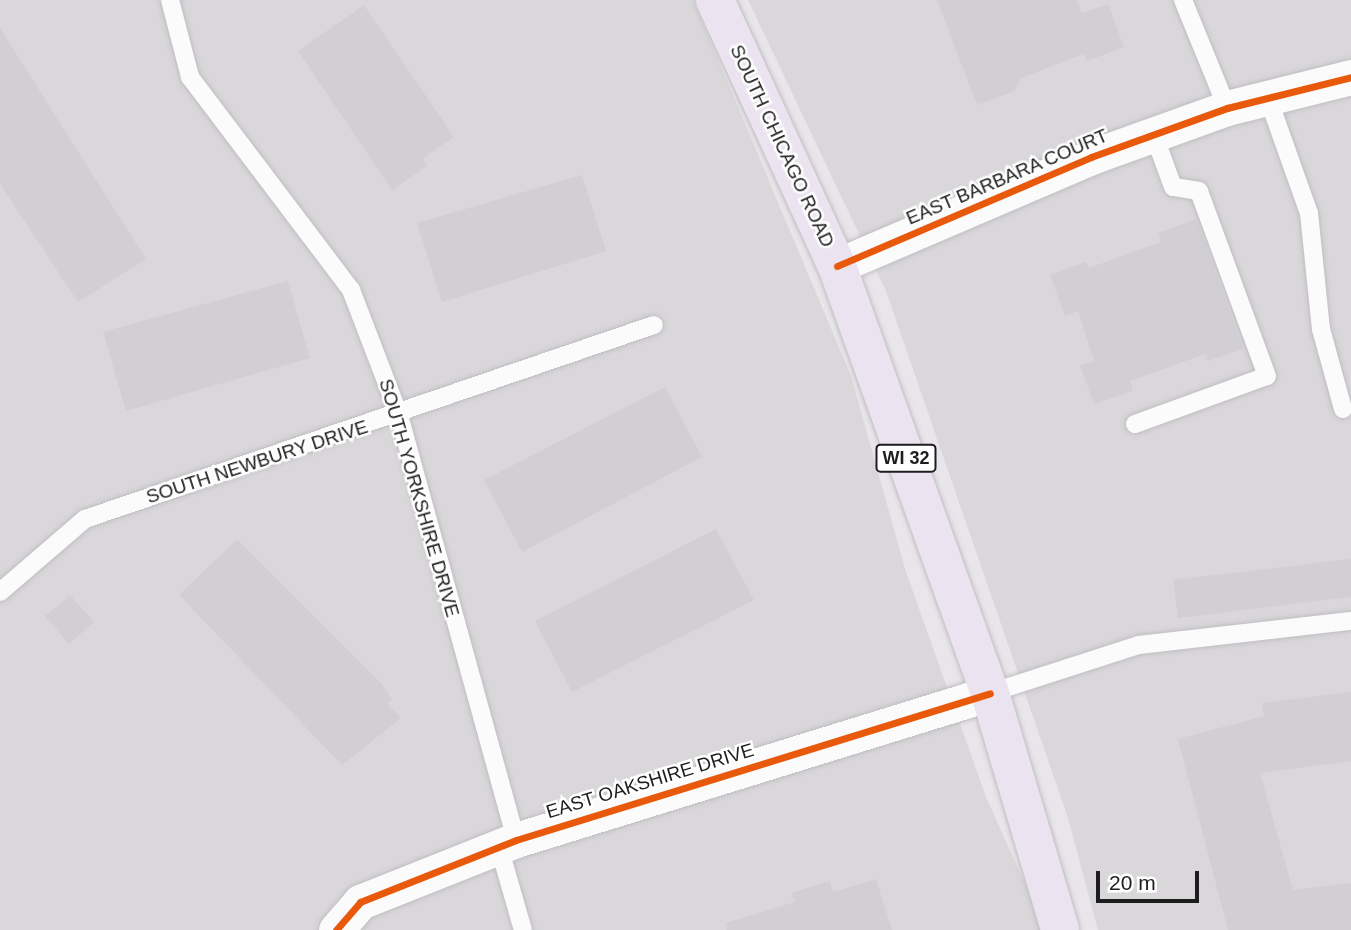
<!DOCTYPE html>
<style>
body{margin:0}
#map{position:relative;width:1351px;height:930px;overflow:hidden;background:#e9e6eb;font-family:Helvetica,sans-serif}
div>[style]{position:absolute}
.residential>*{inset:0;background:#d9d7da}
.building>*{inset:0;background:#d1cfd4}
.roads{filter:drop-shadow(0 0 2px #c0bec1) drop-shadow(0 0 2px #c0bec1)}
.lane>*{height:18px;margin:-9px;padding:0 9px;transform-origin:9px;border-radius:9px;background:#fcfbfc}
.street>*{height:35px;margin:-17.5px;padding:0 17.5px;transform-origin:17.5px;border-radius:17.5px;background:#fcfbfc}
.primary>*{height:38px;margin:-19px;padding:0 19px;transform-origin:19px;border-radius:19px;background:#ebe4f0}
.cycleway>*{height:7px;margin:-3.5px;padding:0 3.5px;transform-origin:3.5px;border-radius:3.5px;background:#e8590c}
span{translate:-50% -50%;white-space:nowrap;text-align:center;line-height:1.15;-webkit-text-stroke:5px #fff;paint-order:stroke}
.shield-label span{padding:2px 5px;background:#fff;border:2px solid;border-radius:5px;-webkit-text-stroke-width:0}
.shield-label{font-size:18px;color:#1d1d1d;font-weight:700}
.street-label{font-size:19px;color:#1d1d1d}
.scale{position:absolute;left:1096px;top:871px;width:103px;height:32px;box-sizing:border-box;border:4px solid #1d1d1d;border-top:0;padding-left:9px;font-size:21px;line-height:24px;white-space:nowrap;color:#1d1d1d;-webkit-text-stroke:5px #fff;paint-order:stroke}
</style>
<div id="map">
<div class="residential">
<i style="clip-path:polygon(0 0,693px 0,851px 376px,906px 572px,986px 797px,1046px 930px,0 930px)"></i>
<i style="clip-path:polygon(748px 0,1351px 0,1351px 930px,1098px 930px,1068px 818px,886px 291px)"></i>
</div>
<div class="building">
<i style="clip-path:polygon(937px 0,1077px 0,1082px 13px,1108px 4px,1124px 47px,1087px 61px,1084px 54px,1021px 78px,1014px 91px,977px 105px)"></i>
<i style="clip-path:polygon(364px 5px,454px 137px,423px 158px,427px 166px,392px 190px,298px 51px)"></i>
<i style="clip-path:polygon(0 28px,146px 259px,78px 302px,0 184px)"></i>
<i style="clip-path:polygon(582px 175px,606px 251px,442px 302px,417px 223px)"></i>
<i style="clip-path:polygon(1196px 219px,1243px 349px,1208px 361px,1205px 354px,1130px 381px,1133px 391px,1094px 404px,1080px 366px,1094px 361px,1078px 311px,1065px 316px,1050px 275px,1086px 262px,1089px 268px,1161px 242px,1158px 233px)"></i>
<i style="clip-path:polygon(288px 281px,310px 358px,126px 411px,103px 332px)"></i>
<i style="clip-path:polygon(665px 387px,702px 457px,522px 552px,484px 480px)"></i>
<i style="clip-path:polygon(716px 529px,754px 600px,572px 692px,535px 621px)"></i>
<i style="clip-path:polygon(237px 539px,380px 682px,392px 699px,387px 704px,401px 718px,342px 765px,179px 595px)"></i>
<i style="clip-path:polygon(1351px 559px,1351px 597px,1178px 618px,1173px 580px)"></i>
<i style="clip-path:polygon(70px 595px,94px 622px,69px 644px,45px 616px)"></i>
<i style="clip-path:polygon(1351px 692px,1351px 761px,1260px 773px,1293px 890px,1351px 883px,1351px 930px,1228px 930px,1178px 739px,1264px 716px,1262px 703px)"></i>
<i style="clip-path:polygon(876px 879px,892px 930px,727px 930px,726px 923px,795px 902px,791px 893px,830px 881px,833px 892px)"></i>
</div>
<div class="roads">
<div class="lane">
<i style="left:170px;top:0;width:80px;rotate:75.4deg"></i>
<i style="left:190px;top:77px;width:267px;rotate:52.9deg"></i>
<i style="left:351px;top:290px;width:134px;rotate:69deg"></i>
<i style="left:399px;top:415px;width:441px;rotate:74.6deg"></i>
<i style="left:1183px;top:0;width:117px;rotate:67.8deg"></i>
<i style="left:1268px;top:98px;width:122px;rotate:70.4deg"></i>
<i style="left:1309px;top:213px;width:117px;rotate:84.1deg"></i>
<i style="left:1321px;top:329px;width:83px;rotate:74.6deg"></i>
<i style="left:1135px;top:424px;width:140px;rotate:-20deg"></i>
<i style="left:1267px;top:376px;width:197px;rotate:-110.2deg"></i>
<i style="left:1199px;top:191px;width:26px;rotate:-171deg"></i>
<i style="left:1173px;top:187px;width:55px;rotate:-110.1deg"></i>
<i style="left:0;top:592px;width:112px;rotate:-40.7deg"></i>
<i style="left:85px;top:519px;width:601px;rotate:-18.83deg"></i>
<i style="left:990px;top:693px;width:157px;rotate:-17.9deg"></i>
<i style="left:1139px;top:645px;width:213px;rotate:-6.5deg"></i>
<i style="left:499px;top:847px;width:86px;rotate:73.9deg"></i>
</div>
<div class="street">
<i style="left:837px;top:266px;width:276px;rotate:-23.2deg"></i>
<i style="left:1091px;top:157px;width:145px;rotate:-19.8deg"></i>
<i style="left:1227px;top:108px;width:128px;rotate:-14deg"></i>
<i style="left:336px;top:930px;width:37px;rotate:-49deg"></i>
<i style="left:360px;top:902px;width:168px;rotate:-21.7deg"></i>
<i style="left:516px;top:840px;width:496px;rotate:-17.2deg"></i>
</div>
<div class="primary">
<i style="left:715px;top:0;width:293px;rotate:65.4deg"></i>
<i style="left:837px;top:266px;width:454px;rotate:70.3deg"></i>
<i style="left:990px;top:693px;width:247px;rotate:73.5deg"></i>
</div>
</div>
<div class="cycleway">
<i style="left:837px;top:266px;width:276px;rotate:-23.2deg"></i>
<i style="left:1091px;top:157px;width:145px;rotate:-19.8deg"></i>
<i style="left:1227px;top:108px;width:128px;rotate:-14deg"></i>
<i style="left:336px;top:930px;width:37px;rotate:-49deg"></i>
<i style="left:360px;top:902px;width:168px;rotate:-21.7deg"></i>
<i style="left:516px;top:840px;width:496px;rotate:-17.2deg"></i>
</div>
<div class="shield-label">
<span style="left:906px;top:458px">WI 32</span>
</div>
<div class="street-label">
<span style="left:782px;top:146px;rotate:65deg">SOUTH CHICAGO ROAD</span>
<span style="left:1007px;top:177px;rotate:-23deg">EAST BARBARA COURT</span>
<span style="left:257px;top:462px;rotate:-18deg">SOUTH NEWBURY DRIVE</span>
<span style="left:419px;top:498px;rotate:74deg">SOUTH YORKSHIRE DRIVE</span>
<span style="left:650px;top:781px;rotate:-17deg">EAST OAKSHIRE DRIVE</span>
</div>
<div class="scale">20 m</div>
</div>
